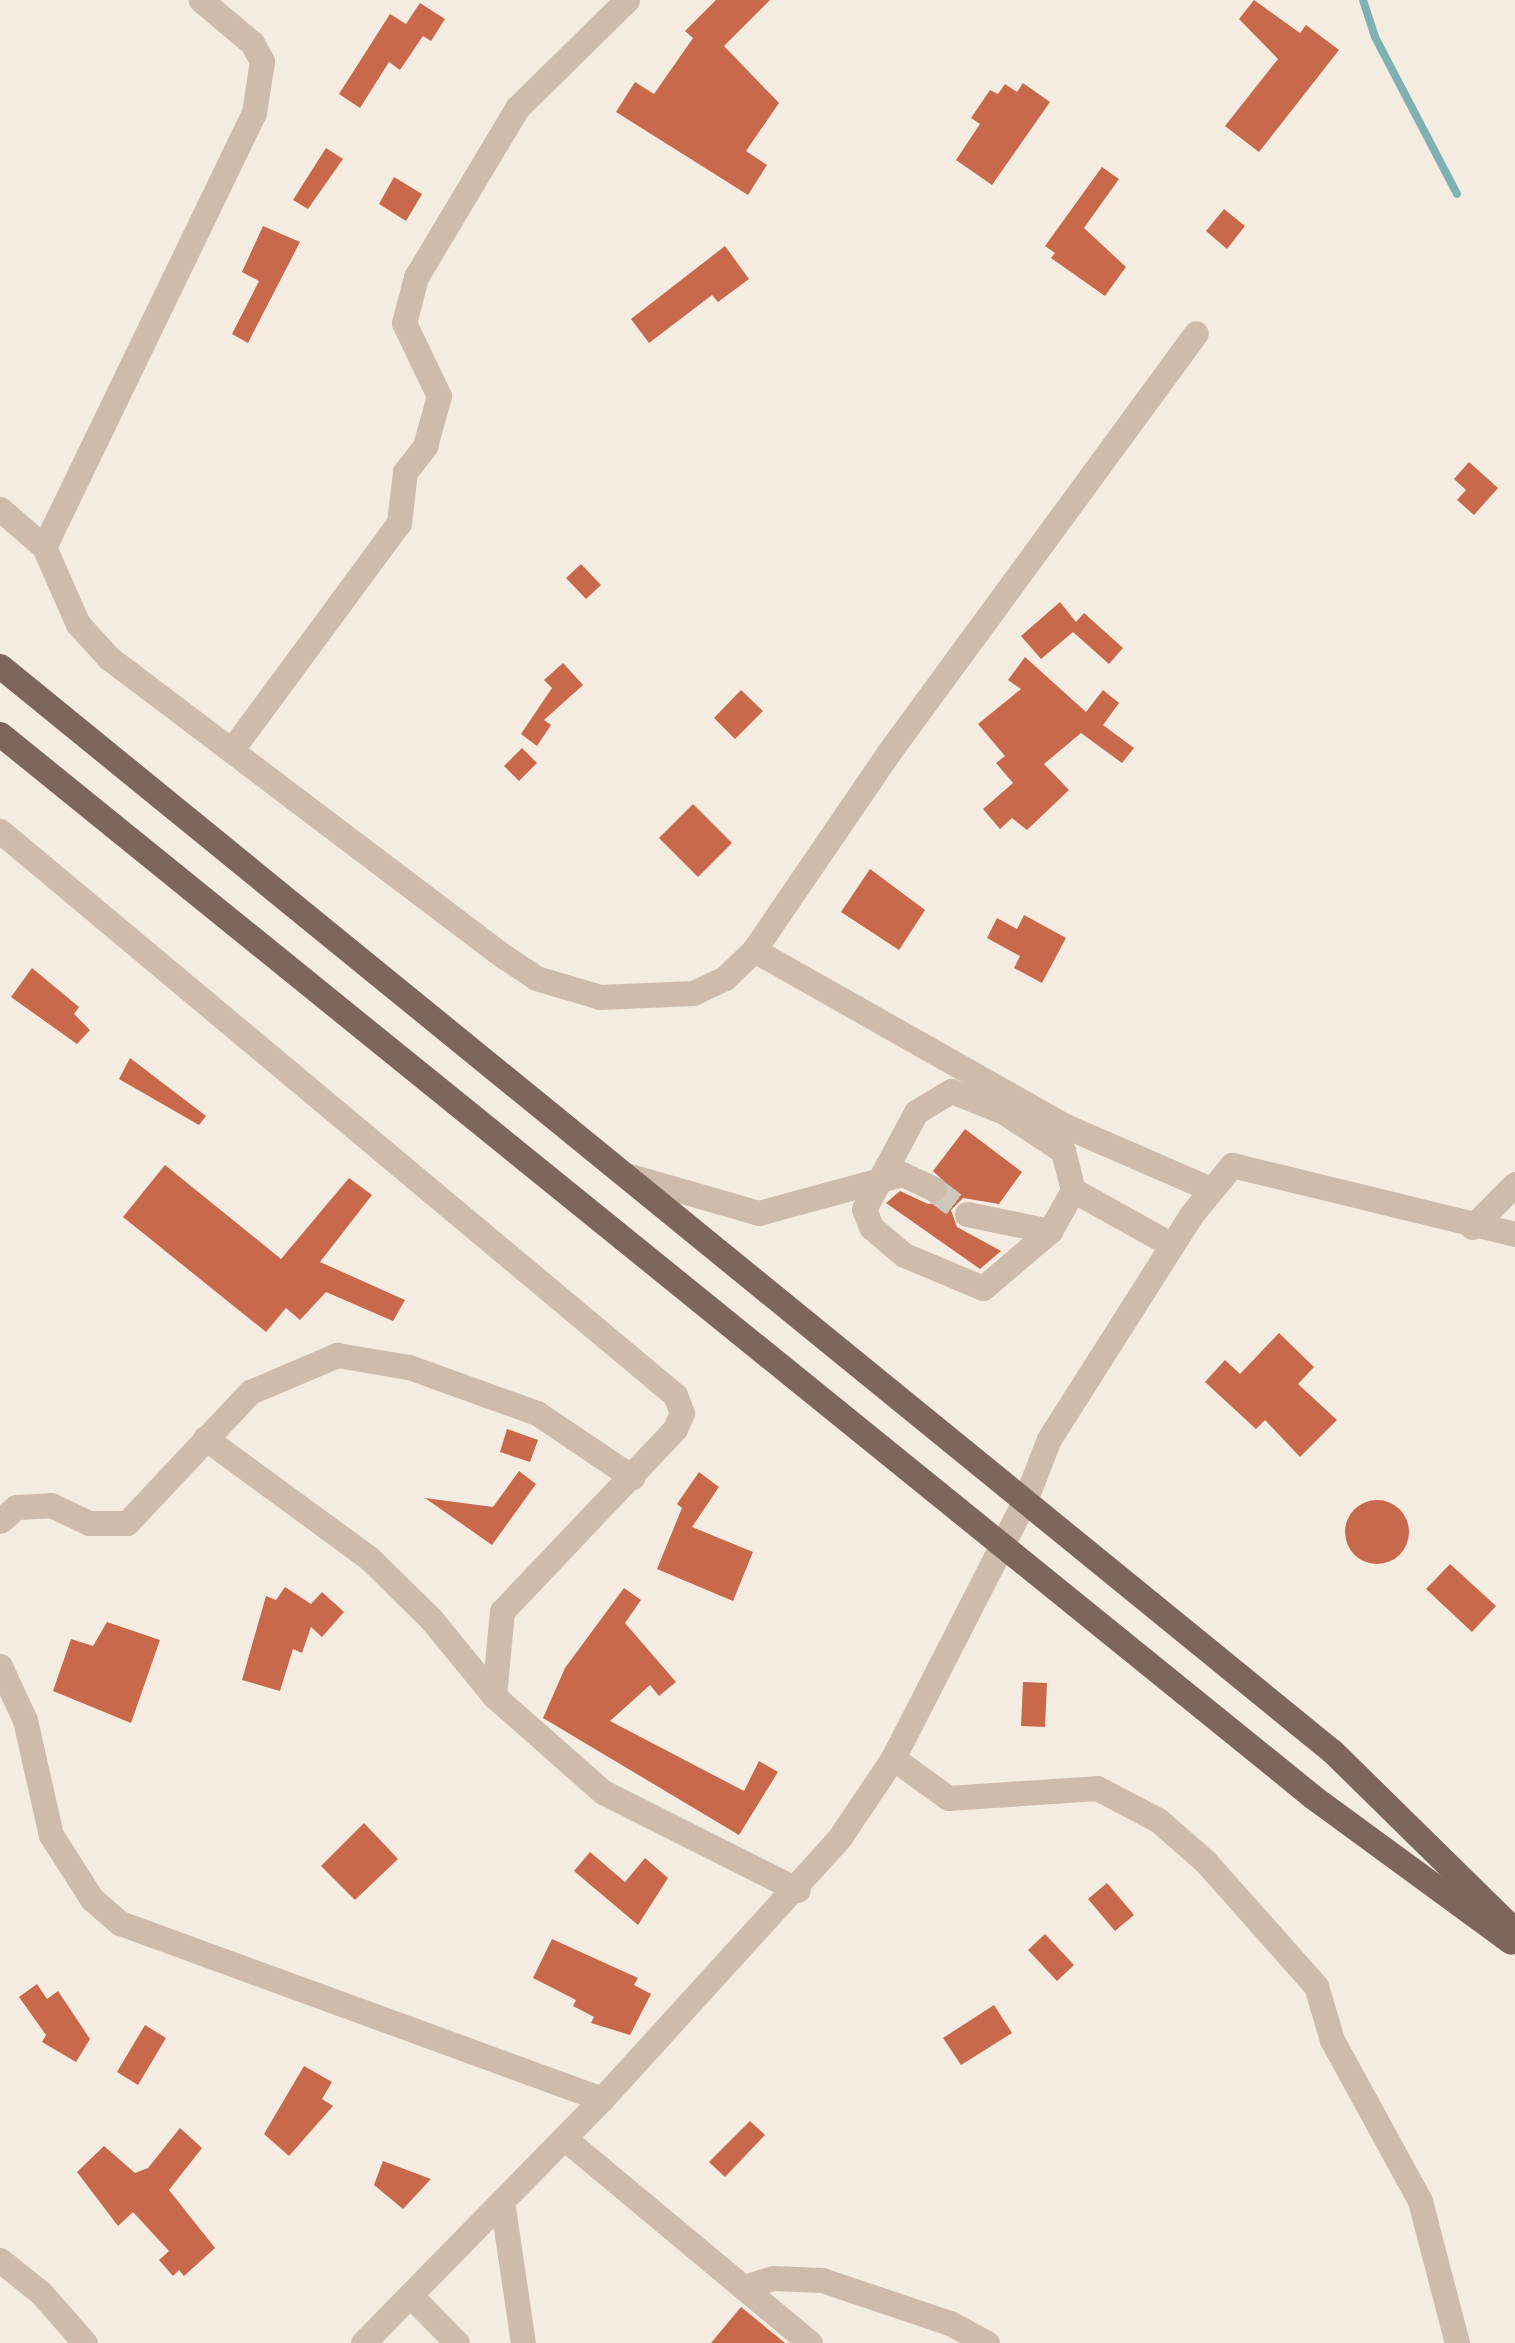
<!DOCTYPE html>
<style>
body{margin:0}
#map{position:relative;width:1515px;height:2343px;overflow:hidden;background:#f4ebe1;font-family:Karla,sans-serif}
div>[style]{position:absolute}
.stream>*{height:8px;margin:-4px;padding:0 4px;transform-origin:4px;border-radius:4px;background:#7fb0b2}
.building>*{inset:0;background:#c8694b}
.round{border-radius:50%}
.minor-tunnel>*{height:25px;margin-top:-12.5px;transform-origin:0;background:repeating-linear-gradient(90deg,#cfc6bd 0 25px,transparent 0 37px)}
.minor>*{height:25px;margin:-12.5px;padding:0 12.5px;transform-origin:12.5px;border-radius:12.5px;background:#cdbbac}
.major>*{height:25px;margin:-12.5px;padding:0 12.5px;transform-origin:12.5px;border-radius:12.5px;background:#7d675c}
span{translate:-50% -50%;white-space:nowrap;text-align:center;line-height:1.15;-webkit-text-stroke:8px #fbf5ee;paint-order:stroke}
</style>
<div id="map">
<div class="stream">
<i style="left:1363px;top:0;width:39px;rotate:72deg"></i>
<i style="left:1375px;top:37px;width:177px;rotate:62.4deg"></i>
</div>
<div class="building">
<i style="clip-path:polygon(716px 0,770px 0,724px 46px,779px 103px,746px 151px,767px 165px,748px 195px,616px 112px,635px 82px,654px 94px,693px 38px,685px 31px)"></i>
<i style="clip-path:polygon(1254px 0,1300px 33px,1306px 25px,1339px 50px,1259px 152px,1225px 126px,1278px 59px,1239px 19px)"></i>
<i style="clip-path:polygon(420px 3px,445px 19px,431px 41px,423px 36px,400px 70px,389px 62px,360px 108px,339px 94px,390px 14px,406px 24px)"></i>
<i style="clip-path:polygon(1023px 83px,1050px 102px,992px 185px,956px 160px,980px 124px,971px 118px,990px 90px,998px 94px,1005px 84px,1017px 92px)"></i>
<i style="clip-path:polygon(326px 148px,343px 159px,308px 209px,293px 200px)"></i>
<i style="clip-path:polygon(1102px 167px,1119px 179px,1084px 228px,1126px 267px,1105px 296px,1051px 258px,1055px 253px,1045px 246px)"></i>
<i style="clip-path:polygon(394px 177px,422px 194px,406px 221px,379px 204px)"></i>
<i style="clip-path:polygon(1224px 209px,1245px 226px,1227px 249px,1206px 231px)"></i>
<i style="clip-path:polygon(263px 226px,300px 242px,248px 343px,232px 334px,259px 281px,242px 272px)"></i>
<i style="clip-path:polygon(725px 246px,749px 279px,718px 302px,712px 295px,649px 343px,631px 319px)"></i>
<i style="clip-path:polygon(1469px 462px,1498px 488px,1474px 515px,1457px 500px,1466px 490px,1454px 479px)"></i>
<i style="clip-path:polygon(581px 564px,601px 585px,586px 599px,566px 578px)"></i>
<i style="clip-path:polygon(1060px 602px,1076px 622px,1084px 613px,1123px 648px,1109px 664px,1073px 632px,1041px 659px,1021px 636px)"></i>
<i style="clip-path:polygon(1025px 657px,1086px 712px,1103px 690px,1119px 703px,1103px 725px,1134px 748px,1122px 763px,1081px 733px,1044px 764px,1069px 790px,1027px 830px,1012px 818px,1000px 829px,983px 809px,1013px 783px,996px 763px,1005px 756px,978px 724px,1021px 689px,1008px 680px)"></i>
<i style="clip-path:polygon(563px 663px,583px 685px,544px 720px,551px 725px,537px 746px,521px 734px,552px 688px,544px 680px)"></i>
<i style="clip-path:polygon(741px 690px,763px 711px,735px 739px,714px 718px)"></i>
<i style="clip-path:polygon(522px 748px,537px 763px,519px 781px,504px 766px)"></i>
<i style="clip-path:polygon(693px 804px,732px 843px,698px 877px,659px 838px)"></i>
<i style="clip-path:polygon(870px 869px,925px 910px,899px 950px,841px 912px)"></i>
<i style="clip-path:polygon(1024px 915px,1066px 938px,1042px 983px,1014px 968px,1020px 956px,987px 938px,997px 918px,1017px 929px)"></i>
<i style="clip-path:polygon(32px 968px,79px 1007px,74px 1014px,90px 1030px,77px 1044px,11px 997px)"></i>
<i style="clip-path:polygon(130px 1058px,206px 1116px,199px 1125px,119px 1079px)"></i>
<i style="clip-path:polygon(965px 1129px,1022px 1172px,999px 1204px,963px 1198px,951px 1210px,957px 1227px,1001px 1251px,980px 1269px,886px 1203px,900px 1191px,928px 1204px,944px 1202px,950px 1187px,933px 1171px)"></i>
<i style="clip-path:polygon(165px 1165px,281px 1259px,349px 1178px,372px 1195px,320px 1262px,405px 1300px,393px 1321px,326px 1292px,300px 1320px,286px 1308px,266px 1332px,123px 1217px)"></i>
<i style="clip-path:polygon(1279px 1333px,1314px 1367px,1298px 1384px,1337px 1420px,1300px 1457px,1265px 1420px,1256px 1429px,1205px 1382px,1225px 1360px,1240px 1374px)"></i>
<i style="clip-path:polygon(507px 1429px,538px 1440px,530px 1462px,500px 1452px)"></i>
<i style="clip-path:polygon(519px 1471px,536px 1484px,492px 1545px,425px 1498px,493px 1507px)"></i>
<i style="clip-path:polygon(699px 1472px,719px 1487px,692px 1527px,753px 1552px,733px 1601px,657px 1569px,682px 1508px,677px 1504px)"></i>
<i class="round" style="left:1345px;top:1500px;width:64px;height:64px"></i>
<i style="clip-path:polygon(1450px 1564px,1496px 1606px,1472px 1632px,1426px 1589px)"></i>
<i style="clip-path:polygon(285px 1587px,311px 1604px,322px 1592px,344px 1612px,322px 1637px,311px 1627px,302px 1653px,293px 1649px,280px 1691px,242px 1680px,266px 1596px,276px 1600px)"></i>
<i style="clip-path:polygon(624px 1588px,641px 1600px,625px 1623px,676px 1682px,659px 1696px,650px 1685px,610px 1721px,744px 1791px,759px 1761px,778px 1772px,739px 1835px,543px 1718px,565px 1668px)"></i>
<i style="clip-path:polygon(107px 1622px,160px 1640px,131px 1723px,53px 1691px,71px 1639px,93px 1646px)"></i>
<i style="clip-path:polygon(1023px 1682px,1047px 1683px,1045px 1727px,1021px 1726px)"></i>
<i style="clip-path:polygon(364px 1823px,398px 1859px,355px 1900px,321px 1866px)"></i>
<i style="clip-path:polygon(590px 1852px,625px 1882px,645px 1858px,668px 1878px,638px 1925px,574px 1871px)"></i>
<i style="clip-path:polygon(1107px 1883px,1134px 1915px,1115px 1931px,1088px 1899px)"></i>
<i style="clip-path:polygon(1045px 1934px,1074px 1965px,1057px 1981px,1028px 1950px)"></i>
<i style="clip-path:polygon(552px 1939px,638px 1978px,634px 1985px,651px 1994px,630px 2035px,591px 2023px,594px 2017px,573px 2006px,576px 2000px,533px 1978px)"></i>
<i style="clip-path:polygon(37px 1984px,47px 1999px,58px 1991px,90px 2039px,76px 2062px,42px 2042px,46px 2035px,19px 1997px)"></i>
<i style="clip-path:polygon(994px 2005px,1012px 2033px,961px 2065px,943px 2038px)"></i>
<i style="clip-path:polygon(145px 2025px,166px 2038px,138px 2085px,117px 2072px)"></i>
<i style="clip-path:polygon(304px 2066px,332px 2082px,322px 2099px,333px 2106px,289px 2156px,264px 2134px)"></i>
<i style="clip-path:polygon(750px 2121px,765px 2135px,725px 2177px,709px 2162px)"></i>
<i style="clip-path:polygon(180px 2128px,202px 2148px,169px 2190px,215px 2248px,184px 2276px,179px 2270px,173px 2276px,159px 2260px,169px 2251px,133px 2212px,118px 2226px,77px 2172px,104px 2146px,135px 2173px,148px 2168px)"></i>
<i style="clip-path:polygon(383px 2161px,431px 2179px,403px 2209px,374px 2185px)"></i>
<i style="clip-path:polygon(741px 2307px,785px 2343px,711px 2343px)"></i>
</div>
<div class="minor-tunnel">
<i style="left:934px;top:1189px;width:41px;rotate:37.1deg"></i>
</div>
<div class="minor">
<i style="left:0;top:509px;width:58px;rotate:40.8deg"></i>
<i style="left:44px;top:547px;width:482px;rotate:-64.2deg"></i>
<i style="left:254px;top:113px;width:53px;rotate:-81.3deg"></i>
<i style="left:262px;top:61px;width:21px;rotate:-119deg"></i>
<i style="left:252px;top:43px;width:67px;rotate:-139.9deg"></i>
<i style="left:44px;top:547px;width:84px;rotate:66.2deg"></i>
<i style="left:78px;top:624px;width:46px;rotate:47.6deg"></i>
<i style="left:109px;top:658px;width:496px;rotate:37.1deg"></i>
<i style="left:505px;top:957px;width:37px;rotate:34deg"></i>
<i style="left:536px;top:978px;width:67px;rotate:16.5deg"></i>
<i style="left:600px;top:997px;width:93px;rotate:-2.5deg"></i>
<i style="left:693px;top:993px;width:35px;rotate:-25deg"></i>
<i style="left:725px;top:978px;width:40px;rotate:-44deg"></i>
<i style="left:754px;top:950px;width:240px;rotate:-55.7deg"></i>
<i style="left:889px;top:752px;width:519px;rotate:-53.77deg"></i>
<i style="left:233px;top:748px;width:280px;rotate:-53.6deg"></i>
<i style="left:399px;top:523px;width:51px;rotate:-83.3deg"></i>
<i style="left:405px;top:472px;width:33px;rotate:-52deg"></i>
<i style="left:425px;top:446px;width:52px;rotate:-74.4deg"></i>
<i style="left:439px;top:396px;width:81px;rotate:-115.6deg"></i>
<i style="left:404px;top:323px;width:48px;rotate:-75.4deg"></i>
<i style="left:416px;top:277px;width:197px;rotate:-59.1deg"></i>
<i style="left:517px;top:108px;width:154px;rotate:-44.5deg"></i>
<i style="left:0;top:831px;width:880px;rotate:39.88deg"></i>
<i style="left:675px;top:1395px;width:19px;rotate:69deg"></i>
<i style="left:682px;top:1413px;width:17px;rotate:114deg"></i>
<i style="left:675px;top:1429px;width:251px;rotate:133.5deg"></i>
<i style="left:502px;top:1611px;width:85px;rotate:95.4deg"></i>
<i style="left:754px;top:950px;width:355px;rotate:29.5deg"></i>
<i style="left:1063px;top:1125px;width:160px;rotate:23.5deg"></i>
<i style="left:630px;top:1176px;width:134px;rotate:16deg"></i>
<i style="left:759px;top:1213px;width:148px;rotate:-15.3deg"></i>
<i style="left:902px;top:1174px;width:35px;rotate:25deg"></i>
<i style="left:967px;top:1214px;width:85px;rotate:11.6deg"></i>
<i style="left:1050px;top:1231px;width:47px;rotate:-60.7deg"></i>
<i style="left:1073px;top:1190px;width:113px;rotate:29.1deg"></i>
<i style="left:1472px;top:1227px;width:61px;rotate:-45deg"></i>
<i style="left:1050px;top:1231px;width:88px;rotate:139.6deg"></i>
<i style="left:983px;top:1288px;width:86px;rotate:-157.3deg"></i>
<i style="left:904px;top:1255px;width:43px;rotate:-139.7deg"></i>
<i style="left:871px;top:1227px;width:19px;rotate:-111deg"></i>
<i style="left:864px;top:1209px;width:110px;rotate:-61.8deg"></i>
<i style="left:916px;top:1112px;width:41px;rotate:-31deg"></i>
<i style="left:951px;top:1091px;width:57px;rotate:21.6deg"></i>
<i style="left:1004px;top:1112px;width:71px;rotate:33.5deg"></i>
<i style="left:1063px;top:1151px;width:40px;rotate:75.6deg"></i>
<i style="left:205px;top:1438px;width:203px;rotate:36.2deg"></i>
<i style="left:369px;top:1558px;width:87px;rotate:44.5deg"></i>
<i style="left:431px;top:1619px;width:99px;rotate:50.7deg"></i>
<i style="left:494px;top:1696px;width:145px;rotate:41.4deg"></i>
<i style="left:603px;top:1792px;width:218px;rotate:26.7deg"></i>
<i style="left:0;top:1521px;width:21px;rotate:-41deg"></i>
<i style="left:16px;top:1507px;width:35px;rotate:-3deg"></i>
<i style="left:51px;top:1505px;width:42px;rotate:25.3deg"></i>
<i style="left:89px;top:1523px;width:38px"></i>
<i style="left:127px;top:1523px;width:180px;rotate:-46.8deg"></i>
<i style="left:250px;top:1392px;width:95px;rotate:-23deg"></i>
<i style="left:337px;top:1355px;width:73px;rotate:9.5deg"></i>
<i style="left:409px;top:1367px;width:136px;rotate:19.8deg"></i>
<i style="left:537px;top:1413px;width:115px;rotate:34deg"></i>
<i style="left:0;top:1666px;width:60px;rotate:65.2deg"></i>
<i style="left:25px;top:1720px;width:118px;rotate:77.3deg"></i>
<i style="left:51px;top:1835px;width:76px;rotate:57.4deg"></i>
<i style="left:92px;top:1899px;width:37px;rotate:41deg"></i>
<i style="left:120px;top:1923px;width:513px;rotate:20.06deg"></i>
<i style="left:893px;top:1758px;width:68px;rotate:36deg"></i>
<i style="left:948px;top:1798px;width:149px;rotate:-3.8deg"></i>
<i style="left:1097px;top:1788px;width:69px;rotate:27.7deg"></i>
<i style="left:1158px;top:1820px;width:62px;rotate:41.1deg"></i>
<i style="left:1205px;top:1861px;width:167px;rotate:48.4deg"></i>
<i style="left:1316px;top:1986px;width:56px;rotate:73.5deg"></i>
<i style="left:1332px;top:2040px;width:183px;rotate:61.3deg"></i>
<i style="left:1420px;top:2201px;width:147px;rotate:75.4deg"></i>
<i style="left:564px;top:2138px;width:320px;rotate:39.8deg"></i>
<i style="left:502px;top:2201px;width:144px;rotate:81.6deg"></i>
<i style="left:0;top:2260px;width:53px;rotate:38.8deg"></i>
<i style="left:41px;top:2293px;width:67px;rotate:48.7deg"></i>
<i style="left:745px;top:2287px;width:29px;rotate:-18deg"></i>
<i style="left:773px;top:2278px;width:49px;rotate:2.3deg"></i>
<i style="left:822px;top:2280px;width:135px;rotate:18.6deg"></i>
<i style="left:950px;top:2323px;width:42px;rotate:28.4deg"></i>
<i style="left:410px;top:2295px;width:67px;rotate:45.6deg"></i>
<i style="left:363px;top:2343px;width:342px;rotate:-45.6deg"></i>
<i style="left:602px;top:2099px;width:354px;rotate:-47.7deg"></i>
<i style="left:840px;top:1837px;width:95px;rotate:-56.1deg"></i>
<i style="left:893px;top:1758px;width:292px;rotate:-62.9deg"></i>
<i style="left:1026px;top:1498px;width:63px;rotate:-68.7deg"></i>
<i style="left:1049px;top:1439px;width:265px;rotate:-57.6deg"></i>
<i style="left:1191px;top:1215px;width:65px;rotate:-50.6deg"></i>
<i style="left:1232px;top:1165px;width:291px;rotate:13.7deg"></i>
</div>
<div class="major">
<i style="left:0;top:666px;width:1718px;rotate:39.17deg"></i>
<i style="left:1332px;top:1751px;width:257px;rotate:44.5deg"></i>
<i style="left:0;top:734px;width:1689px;rotate:38.99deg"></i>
<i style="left:1313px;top:1797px;width:245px;rotate:36.2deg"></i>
</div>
</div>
